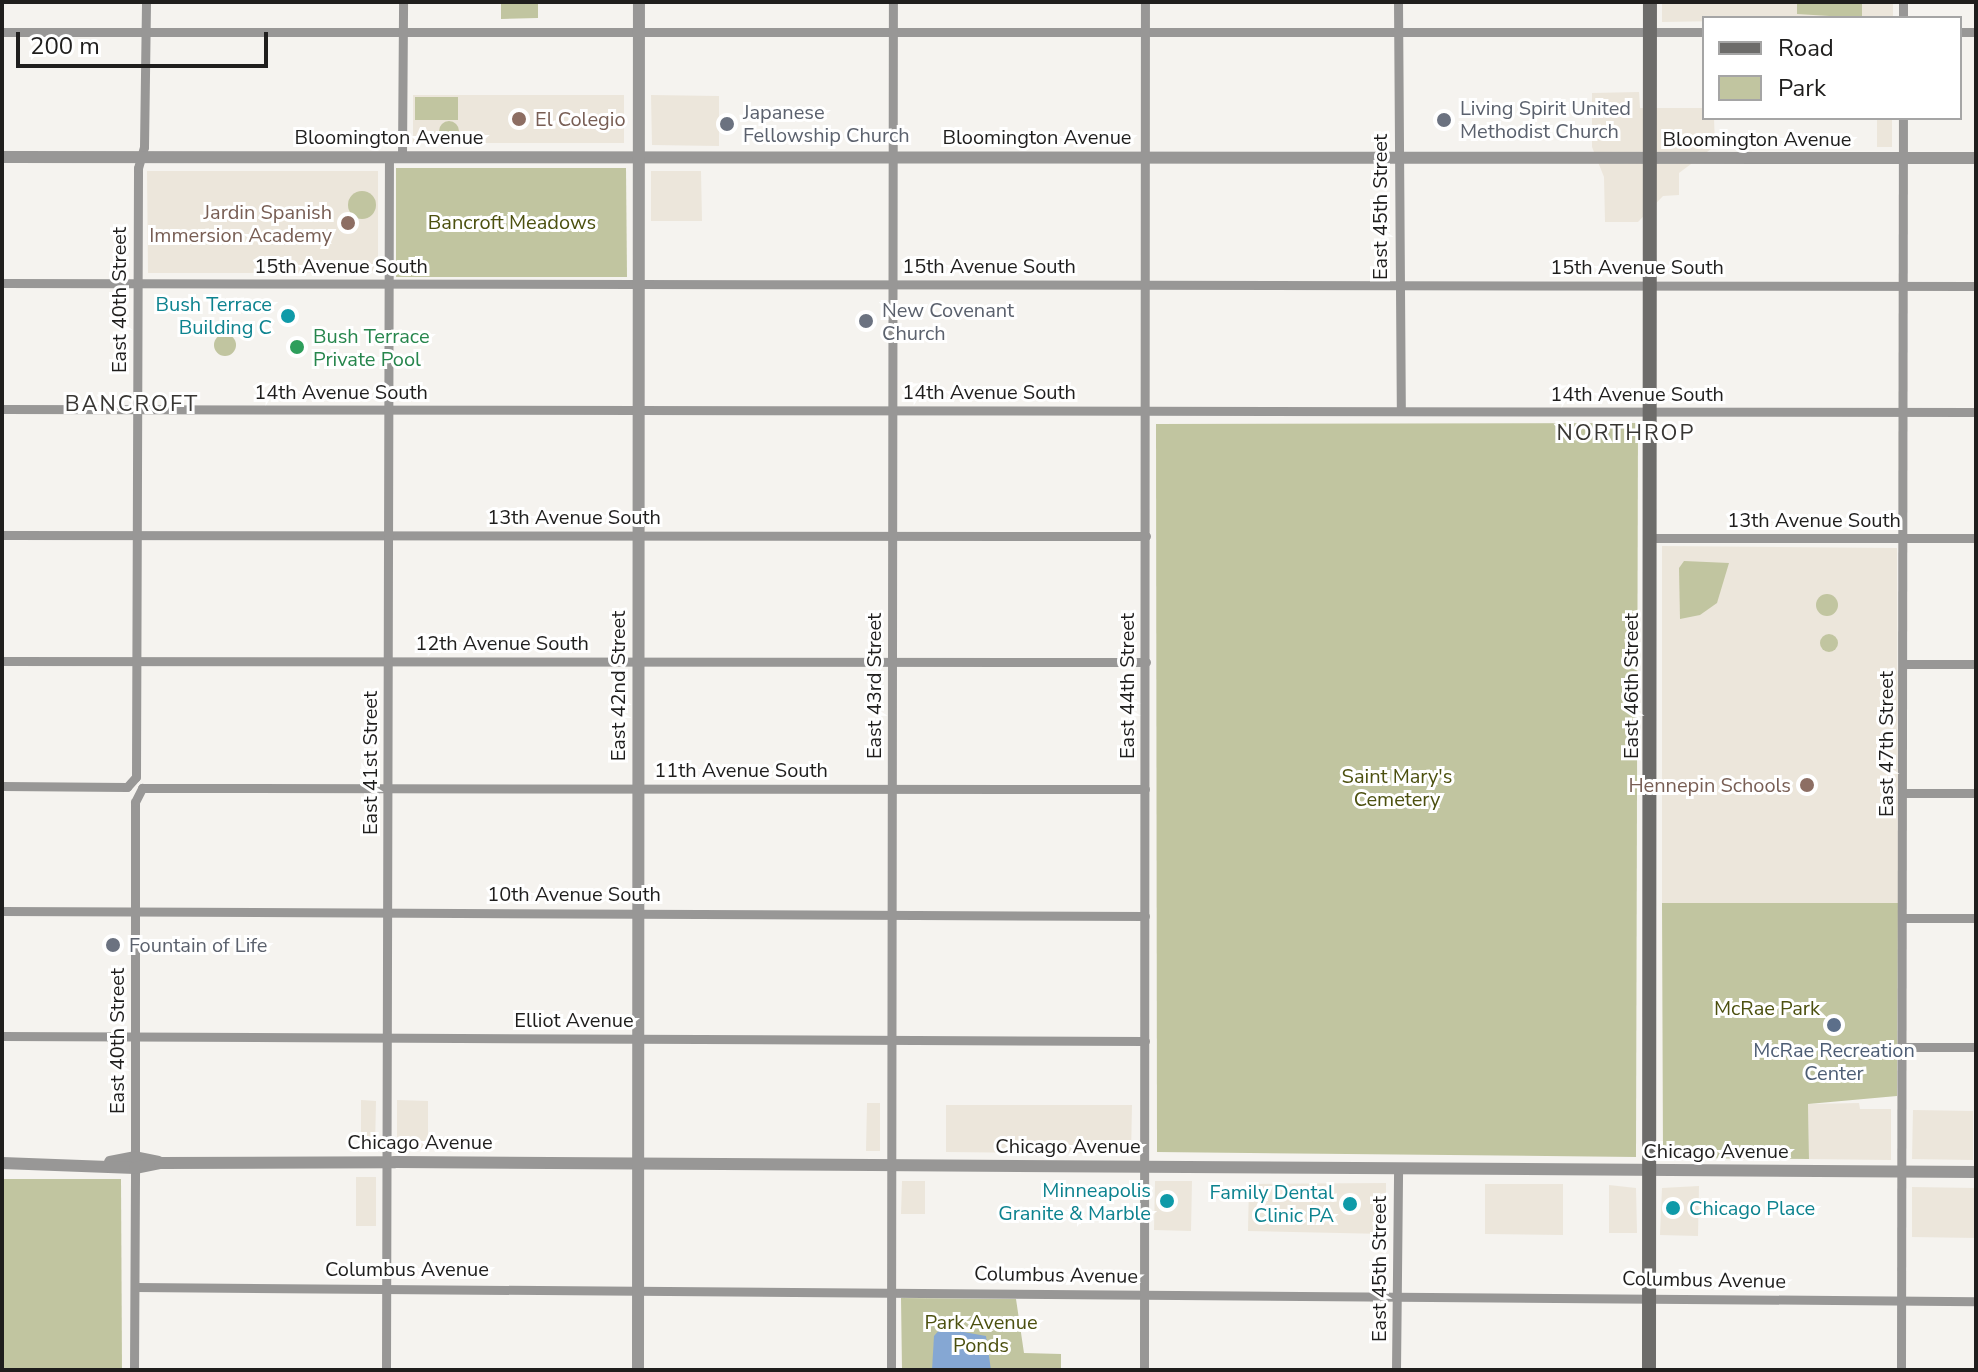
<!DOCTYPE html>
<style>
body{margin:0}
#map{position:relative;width:1978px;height:1372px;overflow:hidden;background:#f5f3ef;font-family:"Nunito Sans",sans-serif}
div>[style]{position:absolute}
.built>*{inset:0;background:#ece6db}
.green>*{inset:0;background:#c1c5a0}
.round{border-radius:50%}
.water>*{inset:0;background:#85a7d3}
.minor>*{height:9px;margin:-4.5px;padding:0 4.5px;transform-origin:4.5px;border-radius:4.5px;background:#989796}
.tertiary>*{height:12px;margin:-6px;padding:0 6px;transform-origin:6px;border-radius:6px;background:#989796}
.secondary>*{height:14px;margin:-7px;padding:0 7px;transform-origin:7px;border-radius:7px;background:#6d6c6a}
.dots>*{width:22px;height:22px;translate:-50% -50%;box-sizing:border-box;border:4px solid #fff;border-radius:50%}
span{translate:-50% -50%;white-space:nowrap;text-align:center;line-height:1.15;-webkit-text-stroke:6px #fff;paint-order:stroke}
.worship-label{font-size:20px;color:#5b616d}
.left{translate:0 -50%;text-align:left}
.education-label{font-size:20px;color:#785e54}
.right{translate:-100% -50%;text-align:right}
.street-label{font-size:20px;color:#1f1e1d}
.park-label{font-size:20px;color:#4c500f}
.culture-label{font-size:20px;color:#0d838f}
.leisure-label{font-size:20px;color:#27864d}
.service-label{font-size:20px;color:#4e5e75}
.neighbourhood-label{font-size:22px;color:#383633;letter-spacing:2px}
.frame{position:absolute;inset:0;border:4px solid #1f1e1d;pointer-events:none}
.legend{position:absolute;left:1702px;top:16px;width:260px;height:104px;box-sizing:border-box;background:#fff;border:2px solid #a5a5a5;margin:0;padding:10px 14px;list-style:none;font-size:24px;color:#1f1e1d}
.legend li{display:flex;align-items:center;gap:16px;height:40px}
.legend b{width:40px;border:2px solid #a5a5a5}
.scale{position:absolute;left:16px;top:32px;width:252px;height:36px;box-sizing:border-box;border:4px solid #1f1e1d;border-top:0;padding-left:10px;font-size:24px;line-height:28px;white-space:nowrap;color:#1f1e1d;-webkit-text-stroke:6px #fff;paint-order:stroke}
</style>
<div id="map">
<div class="built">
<i style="clip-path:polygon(1662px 2px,1893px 2px,1893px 18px,1662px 22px)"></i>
<i style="clip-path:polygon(1639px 92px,1640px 108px,1704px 108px,1704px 118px,1714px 118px,1715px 146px,1679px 173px,1679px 195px,1663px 196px,1638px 222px,1605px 222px,1604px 177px,1592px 147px,1592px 93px)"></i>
<i style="clip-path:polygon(413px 95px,624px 95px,624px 143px,413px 143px)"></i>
<i style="clip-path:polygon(651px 95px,719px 96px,719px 146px,652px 145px)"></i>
<i style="clip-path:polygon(1877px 118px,1892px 118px,1892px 147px,1877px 147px)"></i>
<i style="clip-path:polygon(147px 171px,378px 171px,378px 273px,148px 273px)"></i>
<i style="clip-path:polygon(651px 171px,701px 171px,702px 221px,651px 221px)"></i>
<i style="clip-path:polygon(1662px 546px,1897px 548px,1898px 903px,1662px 903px)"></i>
<i style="clip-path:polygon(361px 1100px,376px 1101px,375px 1148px,361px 1148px)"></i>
<i style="clip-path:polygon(397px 1100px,428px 1101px,428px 1148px,397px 1148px)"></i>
<i style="clip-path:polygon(867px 1103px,880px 1103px,880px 1151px,866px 1151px)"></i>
<i style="clip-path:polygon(1859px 1103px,1860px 1109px,1891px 1109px,1891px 1160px,1809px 1159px,1808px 1104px)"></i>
<i style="clip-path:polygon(946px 1105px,1132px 1105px,1131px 1154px,946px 1152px)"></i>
<i style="clip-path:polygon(1913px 1110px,1973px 1111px,1973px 1160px,1912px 1159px)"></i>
<i style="clip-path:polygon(356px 1177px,376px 1177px,376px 1226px,356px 1226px)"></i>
<i style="clip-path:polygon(902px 1181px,925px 1181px,925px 1214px,901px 1214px)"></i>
<i style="clip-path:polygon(1155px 1181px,1192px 1181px,1191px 1231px,1154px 1230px)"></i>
<i style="clip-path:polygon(1386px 1183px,1386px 1234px,1248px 1231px,1249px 1184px)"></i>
<i style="clip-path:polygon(1485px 1184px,1563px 1184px,1563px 1235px,1485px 1234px)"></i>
<i style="clip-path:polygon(1609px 1185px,1636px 1188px,1637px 1233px,1609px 1233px)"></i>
<i style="clip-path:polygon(1699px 1186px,1698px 1236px,1660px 1235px,1662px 1188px)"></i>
<i style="clip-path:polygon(1912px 1187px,1976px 1188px,1976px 1238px,1912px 1237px)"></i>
</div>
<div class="green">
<i style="clip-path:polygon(501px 2px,538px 2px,538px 18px,501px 19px)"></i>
<i style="clip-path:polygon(1797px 2px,1862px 2px,1862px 18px,1797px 14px)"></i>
<i style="clip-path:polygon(415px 97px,458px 97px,458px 120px,415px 120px)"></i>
<i class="round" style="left:439px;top:121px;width:20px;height:20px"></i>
<i style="clip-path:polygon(396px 168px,626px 168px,627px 277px,396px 277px)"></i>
<i class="round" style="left:348px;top:191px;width:28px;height:28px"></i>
<i class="round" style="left:214px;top:334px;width:22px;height:22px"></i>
<i style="clip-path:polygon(1638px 423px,1636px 1157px,1157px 1152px,1156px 424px)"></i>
<i style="clip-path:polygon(1684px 561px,1729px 563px,1717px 603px,1700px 615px,1680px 619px,1679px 568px)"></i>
<i class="round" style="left:1816px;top:594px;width:22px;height:22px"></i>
<i class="round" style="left:1820px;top:634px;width:18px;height:18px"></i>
<i style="clip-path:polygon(1662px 903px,1898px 903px,1897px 1096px,1808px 1104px,1809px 1159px,1663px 1158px)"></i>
<i style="clip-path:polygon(2px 1179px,121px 1179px,122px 1370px,2px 1370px)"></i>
<i style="clip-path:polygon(901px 1298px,1016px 1299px,1024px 1353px,1061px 1354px,1061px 1370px,902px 1370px)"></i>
</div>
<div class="water">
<i style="clip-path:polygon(941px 1328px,986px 1336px,991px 1370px,932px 1370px,934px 1336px)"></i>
</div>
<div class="minor">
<i style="left:1398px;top:2px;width:409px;rotate:89.6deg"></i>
<i style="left:1903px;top:2px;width:16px;rotate:90deg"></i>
<i style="left:2px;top:32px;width:1702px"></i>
<i style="left:1960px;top:32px;width:16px"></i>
<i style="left:402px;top:157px;width:155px;rotate:-89.6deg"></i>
<i style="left:2px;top:283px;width:1974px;rotate:0.09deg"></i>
<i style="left:2px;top:409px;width:1974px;rotate:0.09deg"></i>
<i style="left:2px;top:535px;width:1144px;rotate:0.05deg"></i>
<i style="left:1651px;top:538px;width:325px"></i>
<i style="left:2px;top:661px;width:1144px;rotate:0.05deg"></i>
<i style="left:1904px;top:664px;width:72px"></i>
<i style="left:2px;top:786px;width:125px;rotate:0.5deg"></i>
<i style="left:127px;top:787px;width:13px;rotate:-48deg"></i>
<i style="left:136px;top:777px;width:609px;rotate:-89.81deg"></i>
<i style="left:138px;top:168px;width:22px;rotate:-74deg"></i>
<i style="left:144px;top:147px;width:145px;rotate:-89.2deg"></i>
<i style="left:1903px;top:793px;width:73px"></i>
<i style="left:2px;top:911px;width:1143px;rotate:0.25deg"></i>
<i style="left:1903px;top:918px;width:73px"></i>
<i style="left:2px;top:1036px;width:1143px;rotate:0.25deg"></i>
<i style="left:1903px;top:1047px;width:73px"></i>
<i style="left:135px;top:1157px;width:355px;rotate:-90deg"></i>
<i style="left:135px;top:802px;width:16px;rotate:-63deg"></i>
<i style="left:142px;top:788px;width:1003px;rotate:0.06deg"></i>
<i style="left:135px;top:1287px;width:1841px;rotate:0.44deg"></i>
<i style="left:134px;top:1370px;width:202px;rotate:-89.7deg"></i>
<i style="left:386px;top:1370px;width:1213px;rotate:-89.86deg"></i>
<i style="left:891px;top:1370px;width:1368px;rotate:-89.92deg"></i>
<i style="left:1144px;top:1370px;width:1368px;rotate:-89.96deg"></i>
<i style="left:1396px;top:1370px;width:201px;rotate:-89.4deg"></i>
<i style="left:1901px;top:1370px;width:1252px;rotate:-89.91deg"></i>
</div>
<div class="tertiary">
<i style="left:2px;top:157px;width:1974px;rotate:0.03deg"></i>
<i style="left:110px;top:1162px;width:25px;rotate:-11deg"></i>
<i style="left:135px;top:1157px;width:24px;rotate:12deg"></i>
<i style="left:2px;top:1163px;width:133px;rotate:2.2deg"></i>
<i style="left:135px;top:1168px;width:25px;rotate:-11deg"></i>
<i style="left:160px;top:1163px;width:235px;rotate:-0.2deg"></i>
<i style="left:395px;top:1162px;width:1581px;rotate:0.36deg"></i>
<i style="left:638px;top:1370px;width:1368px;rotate:-89.96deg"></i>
</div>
<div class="secondary">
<i style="left:1649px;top:1370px;width:1368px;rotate:-89.96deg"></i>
</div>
<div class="dots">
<i style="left:519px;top:119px;background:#8d6e63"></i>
<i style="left:1444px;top:120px;background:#6b7280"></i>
<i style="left:727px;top:124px;background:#6b7280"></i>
<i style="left:348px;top:223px;background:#8d6e63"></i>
<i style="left:288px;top:316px;background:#0f9aa8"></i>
<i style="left:866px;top:321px;background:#6b7280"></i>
<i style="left:297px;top:347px;background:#2e9e5b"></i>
<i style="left:1807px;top:785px;background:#8d6e63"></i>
<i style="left:113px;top:945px;background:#6b7280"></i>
<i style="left:1834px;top:1025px;background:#5c6f8a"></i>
<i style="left:1167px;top:1201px;background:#0f9aa8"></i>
<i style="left:1350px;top:1204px;background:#0f9aa8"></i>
<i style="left:1673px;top:1208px;background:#0f9aa8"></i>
</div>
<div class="worship-label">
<span class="left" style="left:1460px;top:120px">Living Spirit United<br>Methodist Church</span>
<span class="left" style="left:743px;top:124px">Japanese<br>Fellowship Church</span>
<span class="left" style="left:882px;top:322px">New Covenant<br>Church</span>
<span class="left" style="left:129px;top:945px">Fountain of Life</span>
</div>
<div class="education-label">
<span class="left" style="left:535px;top:119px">El Colegio</span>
<span class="right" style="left:332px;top:224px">Jardin Spanish<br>Immersion Academy</span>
<span class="right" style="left:1791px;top:785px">Hennepin Schools</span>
</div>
<div class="street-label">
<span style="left:389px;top:137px">Bloomington Avenue</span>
<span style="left:1037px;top:137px">Bloomington Avenue</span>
<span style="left:1757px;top:139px">Bloomington Avenue</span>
<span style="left:1380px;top:207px;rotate:-90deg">East 45th Street</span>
<span style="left:341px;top:266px">15th Avenue South</span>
<span style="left:989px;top:266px">15th Avenue South</span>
<span style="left:1637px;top:267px">15th Avenue South</span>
<span style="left:119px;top:300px;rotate:-90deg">East 40th Street</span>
<span style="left:341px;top:392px">14th Avenue South</span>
<span style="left:989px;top:392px">14th Avenue South</span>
<span style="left:1637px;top:394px">14th Avenue South</span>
<span style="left:574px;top:517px">13th Avenue South</span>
<span style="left:1814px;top:520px">13th Avenue South</span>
<span style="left:502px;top:643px">12th Avenue South</span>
<span style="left:618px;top:686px;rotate:-90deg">East 42nd Street</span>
<span style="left:874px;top:686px;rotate:-90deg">East 43rd Street</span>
<span style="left:1127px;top:686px;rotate:-90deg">East 44th Street</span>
<span style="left:1631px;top:686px;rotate:-90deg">East 46th Street</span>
<span style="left:1886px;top:744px;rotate:-90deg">East 47th Street</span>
<span style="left:370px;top:763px;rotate:-90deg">East 41st Street</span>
<span style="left:741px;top:770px">11th Avenue South</span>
<span style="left:574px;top:894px">10th Avenue South</span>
<span style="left:574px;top:1020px">Elliot Avenue</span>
<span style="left:117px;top:1041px;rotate:-90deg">East 40th Street</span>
<span style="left:420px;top:1142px">Chicago Avenue</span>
<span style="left:1068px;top:1146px">Chicago Avenue</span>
<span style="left:1716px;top:1151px">Chicago Avenue</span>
<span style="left:407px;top:1269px">Columbus Avenue</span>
<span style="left:1379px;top:1269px;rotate:-90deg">East 45th Street</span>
<span style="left:1056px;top:1275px;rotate:1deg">Columbus Avenue</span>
<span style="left:1704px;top:1280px;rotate:1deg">Columbus Avenue</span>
</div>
<div class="park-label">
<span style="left:512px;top:222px">Bancroft Meadows</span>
<span style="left:1397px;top:788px">Saint Mary's<br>Cemetery</span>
<span style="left:1767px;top:1008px">McRae Park</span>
<span style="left:981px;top:1334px">Park Avenue<br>Ponds</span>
</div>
<div class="culture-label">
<span class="right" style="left:272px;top:316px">Bush Terrace<br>Building C</span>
<span class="right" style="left:1151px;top:1202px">Minneapolis<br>Granite &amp; Marble</span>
<span class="right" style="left:1334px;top:1204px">Family Dental<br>Clinic PA</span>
<span class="left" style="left:1689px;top:1208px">Chicago Place</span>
</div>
<div class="leisure-label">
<span class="left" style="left:313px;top:348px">Bush Terrace<br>Private Pool</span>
</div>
<div class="service-label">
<span style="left:1834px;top:1062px">McRae Recreation<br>Center</span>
</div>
<div class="neighbourhood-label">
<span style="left:132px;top:405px">BANCROFT</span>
<span style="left:1626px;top:434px">NORTHROP</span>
</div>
<div class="frame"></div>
<ul class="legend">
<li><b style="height:10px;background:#6d6c6a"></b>Road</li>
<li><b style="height:22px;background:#c1c5a0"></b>Park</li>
</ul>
<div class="scale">200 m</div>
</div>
